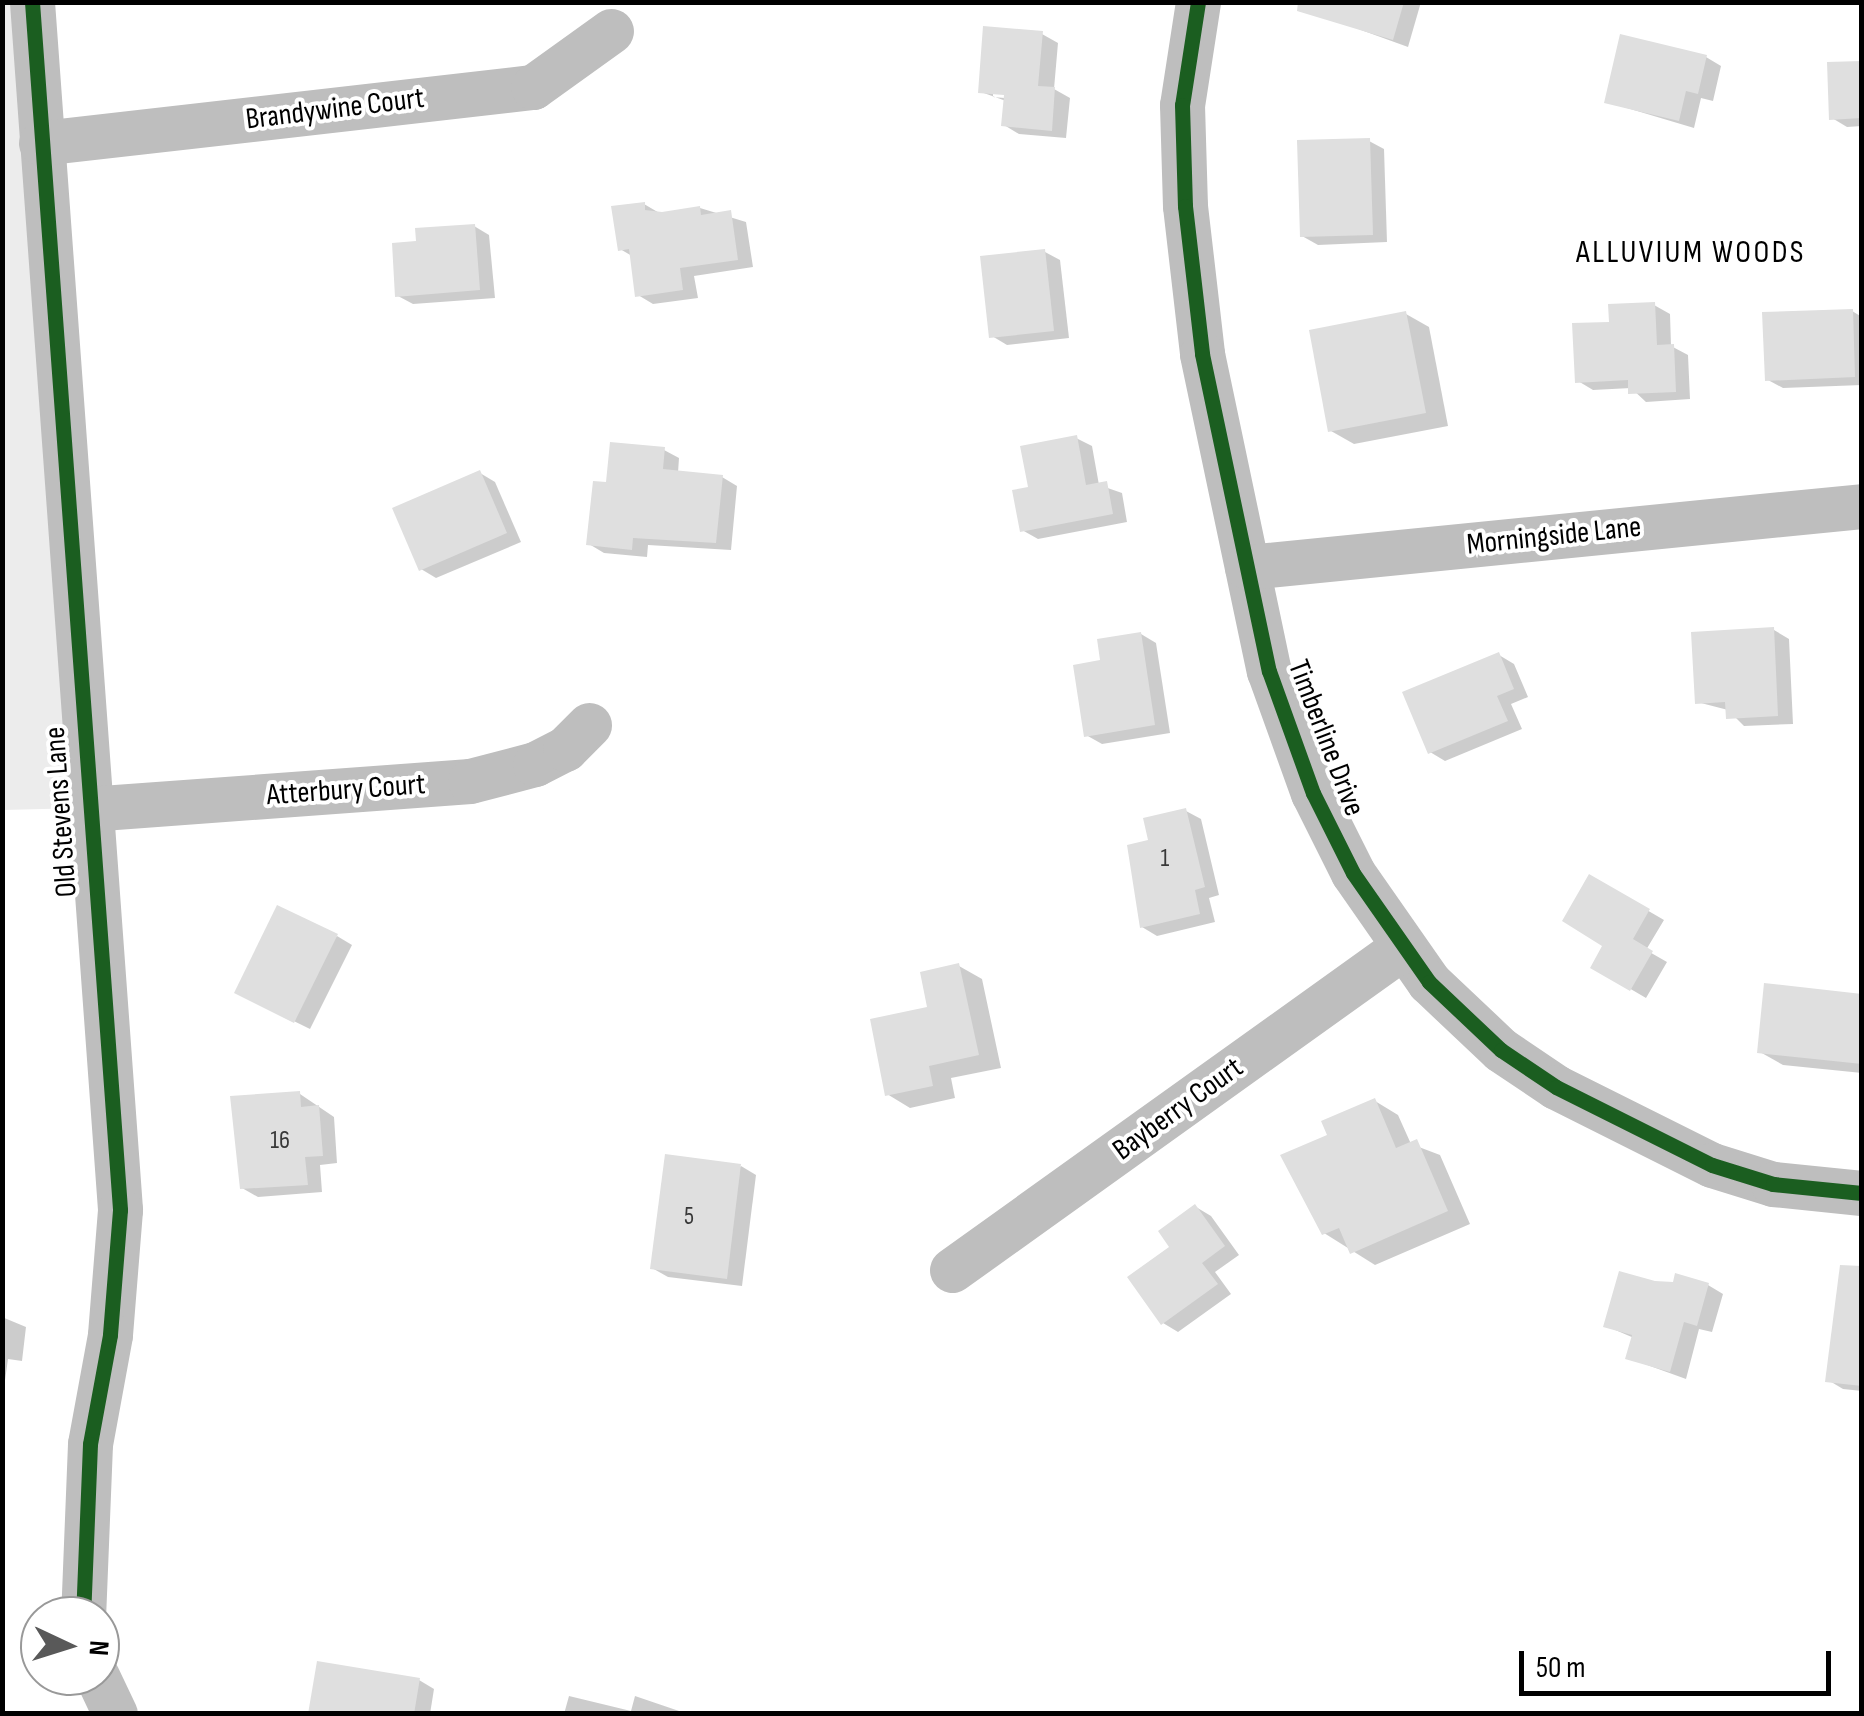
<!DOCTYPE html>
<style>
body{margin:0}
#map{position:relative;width:1864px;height:1716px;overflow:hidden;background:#fff;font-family:"Sofia Sans Condensed",sans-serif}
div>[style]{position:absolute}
.green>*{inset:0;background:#ececec}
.shadow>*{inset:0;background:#0003}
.building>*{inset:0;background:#dfdfdf}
.street>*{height:45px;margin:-22.5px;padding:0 22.5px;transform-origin:22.5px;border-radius:22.5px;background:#bebebe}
.cycleway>*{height:15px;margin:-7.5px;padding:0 7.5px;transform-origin:7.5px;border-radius:7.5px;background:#1b5e20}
span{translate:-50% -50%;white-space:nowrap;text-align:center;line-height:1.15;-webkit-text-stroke:8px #fff;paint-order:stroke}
.number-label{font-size:25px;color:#383838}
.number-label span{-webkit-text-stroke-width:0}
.street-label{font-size:30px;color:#000}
.neighbourhood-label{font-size:32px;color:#000;letter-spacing:2.5px}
.frame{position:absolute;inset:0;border:5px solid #000;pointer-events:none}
.north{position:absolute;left:20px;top:1596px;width:100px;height:100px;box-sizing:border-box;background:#fff;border:2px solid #999;border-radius:50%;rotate:94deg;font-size:28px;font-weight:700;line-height:40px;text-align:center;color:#000}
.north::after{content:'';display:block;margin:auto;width:35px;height:45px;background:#595959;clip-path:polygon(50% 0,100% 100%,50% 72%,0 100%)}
.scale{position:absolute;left:1519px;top:1651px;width:312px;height:45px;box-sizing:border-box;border:5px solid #000;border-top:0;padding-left:12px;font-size:30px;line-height:35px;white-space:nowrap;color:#000;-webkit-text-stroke:8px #fff;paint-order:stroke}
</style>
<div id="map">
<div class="green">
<i style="clip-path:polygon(2px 3px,23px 3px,83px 808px,3px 810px)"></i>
</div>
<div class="shadow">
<i style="clip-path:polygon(1332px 2px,1421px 2px,1408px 47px,1328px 18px)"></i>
<i style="clip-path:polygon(evenodd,1042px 34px,1058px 43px,1054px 89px,1070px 98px,1066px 138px,1019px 134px,1004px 125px,1006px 101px,981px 92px,1042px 34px,993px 92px,1017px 94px,1016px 99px,993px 97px,993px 92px)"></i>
<i style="clip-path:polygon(1706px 57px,1721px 66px,1713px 101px,1701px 98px,1694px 128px,1607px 102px)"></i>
<i style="clip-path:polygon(1862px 63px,1862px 126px,1847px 127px,1832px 118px)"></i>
<i style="clip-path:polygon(1369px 141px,1384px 149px,1387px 242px,1318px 245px,1302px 236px)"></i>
<i style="clip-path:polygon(644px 204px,661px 214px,700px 208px,746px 222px,753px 267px,694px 276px,698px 298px,653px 304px,638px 295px,632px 256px,620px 249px)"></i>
<i style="clip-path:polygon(474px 226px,489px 235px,495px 298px,413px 304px,398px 296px,419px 243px)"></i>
<i style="clip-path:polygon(1045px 252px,1060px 260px,1069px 338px,1007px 345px,992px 336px)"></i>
<i style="clip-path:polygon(1654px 305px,1670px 314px,1671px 346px,1688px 355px,1690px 399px,1646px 402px,1631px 388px,1593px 390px,1578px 381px,1612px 324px)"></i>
<i style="clip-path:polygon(1852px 311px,1862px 317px,1862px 385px,1783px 388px,1768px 380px)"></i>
<i style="clip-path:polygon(1406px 314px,1429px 327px,1448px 426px,1354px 444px,1331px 431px)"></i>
<i style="clip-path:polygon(1076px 438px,1092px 446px,1099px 485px,1122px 493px,1127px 522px,1038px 539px,1022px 530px,1031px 489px)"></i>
<i style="clip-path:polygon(664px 450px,679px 458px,678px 473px,722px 477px,737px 486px,731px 550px,648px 545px,647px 557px,604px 553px,589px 544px,609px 485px)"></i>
<i style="clip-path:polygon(480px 473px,495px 482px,521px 542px,436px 578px,421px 569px)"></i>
<i style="clip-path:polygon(1774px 630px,1789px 639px,1793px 724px,1744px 726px,1728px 710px,1697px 702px)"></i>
<i style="clip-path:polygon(1141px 634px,1156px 643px,1170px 733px,1102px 744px,1086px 735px,1103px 662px)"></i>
<i style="clip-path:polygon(1499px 655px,1514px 664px,1528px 697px,1511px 704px,1522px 729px,1445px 761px,1430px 752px)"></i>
<i style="clip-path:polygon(1186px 811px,1201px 819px,1219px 895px,1209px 898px,1215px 922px,1157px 936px,1142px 927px)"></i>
<i style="clip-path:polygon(1590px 877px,1664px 920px,1646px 950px,1667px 962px,1646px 998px,1593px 967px,1606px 945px)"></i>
<i style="clip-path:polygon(337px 936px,352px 945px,310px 1029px,253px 1001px)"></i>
<i style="clip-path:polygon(959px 966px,982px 979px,1001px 1068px,951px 1078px,955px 1098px,910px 1108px,887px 1094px)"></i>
<i style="clip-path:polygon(1862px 996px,1862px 1073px,1783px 1065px,1760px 1052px)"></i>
<i style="clip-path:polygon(300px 1094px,334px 1117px,337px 1163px,320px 1165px,322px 1192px,258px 1197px,242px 1188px)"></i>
<i style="clip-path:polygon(1375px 1101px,1398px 1115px,1411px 1144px,1440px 1155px,1470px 1224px,1375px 1265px,1324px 1233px,1330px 1136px)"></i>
<i style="clip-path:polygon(741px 1166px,756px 1175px,742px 1286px,668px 1277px,652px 1268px)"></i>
<i style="clip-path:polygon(1196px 1207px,1211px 1216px,1239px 1255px,1215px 1272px,1231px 1294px,1178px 1332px,1163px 1323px)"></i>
<i style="clip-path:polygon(1655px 1284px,1708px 1285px,1723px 1294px,1712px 1332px,1699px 1329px,1686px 1379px,1628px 1358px,1634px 1338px,1606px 1326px)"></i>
<i style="clip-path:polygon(2px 1317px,26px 1327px,22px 1361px,8px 1359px,2px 1402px)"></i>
<i style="clip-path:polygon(1862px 1326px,1862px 1391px,1843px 1389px,1828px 1380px)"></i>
<i style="clip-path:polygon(419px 1680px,434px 1689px,430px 1714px,310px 1714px)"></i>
<i style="clip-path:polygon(569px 1696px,631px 1711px,635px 1696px,682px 1712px,564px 1714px)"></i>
</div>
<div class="building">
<i style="clip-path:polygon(1298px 2px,1404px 2px,1393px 40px,1297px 11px)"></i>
<i style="clip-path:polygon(983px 26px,1043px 31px,1038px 86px,1055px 87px,1052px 131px,1001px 126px,1004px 95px,978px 93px)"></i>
<i style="clip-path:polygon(1620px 34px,1707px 55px,1698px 94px,1686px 91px,1679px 121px,1604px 103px)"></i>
<i style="clip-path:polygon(1862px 61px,1862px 118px,1829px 120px,1827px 62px)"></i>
<i style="clip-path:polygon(1370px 138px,1373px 235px,1300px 237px,1297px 140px)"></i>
<i style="clip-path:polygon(645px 202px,645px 210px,662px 212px,700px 206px,701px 215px,731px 210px,738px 260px,680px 268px,683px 290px,635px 297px,629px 249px,618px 251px,611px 206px)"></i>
<i style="clip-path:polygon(475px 224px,480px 290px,395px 297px,392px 243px,416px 241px,415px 228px)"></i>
<i style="clip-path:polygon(1045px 249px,1054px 331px,989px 338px,980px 256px)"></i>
<i style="clip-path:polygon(1655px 302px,1657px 345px,1674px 344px,1676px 392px,1628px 394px,1628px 380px,1575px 383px,1572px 323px,1609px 322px,1608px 304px)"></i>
<i style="clip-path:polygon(1853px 309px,1855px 377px,1765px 381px,1762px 312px)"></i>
<i style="clip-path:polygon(1406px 311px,1426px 413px,1328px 432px,1309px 330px)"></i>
<i style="clip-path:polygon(1077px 435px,1086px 485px,1107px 481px,1113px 514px,1020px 532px,1012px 490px,1028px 487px,1020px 446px)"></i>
<i style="clip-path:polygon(610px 442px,665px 447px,663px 469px,723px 475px,716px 543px,633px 538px,632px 550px,586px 545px,593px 481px,606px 482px)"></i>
<i style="clip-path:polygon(480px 470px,507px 533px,419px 571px,392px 508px)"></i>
<i style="clip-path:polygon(1774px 627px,1778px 716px,1726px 719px,1725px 702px,1695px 704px,1691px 632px)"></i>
<i style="clip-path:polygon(1141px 632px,1155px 725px,1084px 737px,1073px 665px,1100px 660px,1097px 639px)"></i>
<i style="clip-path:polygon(1499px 652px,1514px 689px,1497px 696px,1508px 721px,1428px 754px,1402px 692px)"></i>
<i style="clip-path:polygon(1186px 808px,1205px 887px,1195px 890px,1200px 914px,1140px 928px,1127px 845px,1148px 840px,1143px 818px)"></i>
<i style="clip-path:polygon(1589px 874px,1650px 909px,1633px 939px,1653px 951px,1630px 991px,1590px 968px,1602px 946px,1562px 921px)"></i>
<i style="clip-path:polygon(277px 905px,338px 934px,294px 1023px,234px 993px)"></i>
<i style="clip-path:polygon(959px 963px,979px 1055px,929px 1066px,933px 1086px,885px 1096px,870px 1019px,927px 1007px,920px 972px)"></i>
<i style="clip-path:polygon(1764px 983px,1862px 994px,1862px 1064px,1757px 1053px)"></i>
<i style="clip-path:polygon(300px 1091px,301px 1107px,319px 1105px,323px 1156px,305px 1157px,308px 1185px,240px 1189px,230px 1096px)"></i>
<i style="clip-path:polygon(1375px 1098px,1396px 1148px,1417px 1139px,1448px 1211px,1350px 1254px,1339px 1228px,1322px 1235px,1280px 1155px,1327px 1135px,1321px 1121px)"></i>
<i style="clip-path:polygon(665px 1154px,741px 1164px,727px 1279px,650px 1269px)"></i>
<i style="clip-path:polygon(1195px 1204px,1225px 1246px,1202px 1263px,1218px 1284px,1161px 1325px,1127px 1277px,1169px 1247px,1158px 1231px)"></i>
<i style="clip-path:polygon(1840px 1265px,1862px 1266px,1862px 1386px,1825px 1382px)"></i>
<i style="clip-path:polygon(1619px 1271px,1655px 1281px,1673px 1282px,1675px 1273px,1709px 1283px,1697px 1326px,1684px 1322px,1670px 1372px,1625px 1359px,1632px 1335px,1603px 1327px)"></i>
<i style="clip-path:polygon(317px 1661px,420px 1678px,414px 1714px,308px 1714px)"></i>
</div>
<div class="street">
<i style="left:32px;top:2px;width:1211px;rotate:85.83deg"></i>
<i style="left:120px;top:1210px;width:125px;rotate:94.6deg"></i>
<i style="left:110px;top:1335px;width:111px;rotate:100.4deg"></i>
<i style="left:90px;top:1444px;width:172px;rotate:92.3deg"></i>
<i style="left:1198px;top:2px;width:104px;rotate:98.8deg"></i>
<i style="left:1182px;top:105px;width:101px;rotate:88.3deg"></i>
<i style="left:1185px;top:206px;width:149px;rotate:83.4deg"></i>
<i style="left:1202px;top:354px;width:324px;rotate:78.1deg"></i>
<i style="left:1269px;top:671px;width:130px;rotate:70.2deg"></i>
<i style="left:1313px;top:793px;width:89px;rotate:63.4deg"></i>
<i style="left:1353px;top:873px;width:133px;rotate:55.1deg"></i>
<i style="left:1429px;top:982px;width:99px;rotate:43.4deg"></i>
<i style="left:1501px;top:1050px;width:66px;rotate:33.9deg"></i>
<i style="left:1556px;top:1087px;width:174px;rotate:26.6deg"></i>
<i style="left:1712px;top:1165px;width:64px;rotate:17.3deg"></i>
<i style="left:1773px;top:1184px;width:89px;rotate:5.8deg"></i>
<i style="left:41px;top:143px;width:495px;rotate:-6.5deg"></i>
<i style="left:533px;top:87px;width:96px;rotate:-35.7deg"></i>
<i style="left:1247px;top:567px;width:618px;rotate:-5.66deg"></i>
<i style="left:88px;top:809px;width:383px;rotate:-4.2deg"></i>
<i style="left:470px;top:781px;width:67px;rotate:-14.7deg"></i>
<i style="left:535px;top:764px;width:34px;rotate:-27deg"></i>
<i style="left:565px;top:749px;width:34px;rotate:-45deg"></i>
<i style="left:952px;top:1270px;width:555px;rotate:-35.61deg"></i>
<i style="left:97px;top:1676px;width:42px;rotate:64.7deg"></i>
</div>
<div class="cycleway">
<i style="left:32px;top:2px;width:1211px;rotate:85.83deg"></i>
<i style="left:120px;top:1210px;width:125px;rotate:94.6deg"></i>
<i style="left:110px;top:1335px;width:111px;rotate:100.4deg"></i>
<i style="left:90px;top:1444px;width:172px;rotate:92.3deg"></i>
<i style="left:1198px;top:2px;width:104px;rotate:98.8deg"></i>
<i style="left:1182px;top:105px;width:101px;rotate:88.3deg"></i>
<i style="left:1185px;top:206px;width:149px;rotate:83.4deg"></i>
<i style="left:1202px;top:354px;width:324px;rotate:78.1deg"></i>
<i style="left:1269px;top:671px;width:130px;rotate:70.2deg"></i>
<i style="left:1313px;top:793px;width:89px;rotate:63.4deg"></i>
<i style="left:1353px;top:873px;width:133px;rotate:55.1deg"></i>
<i style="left:1429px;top:982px;width:99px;rotate:43.4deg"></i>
<i style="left:1501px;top:1050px;width:66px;rotate:33.9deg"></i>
<i style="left:1556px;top:1087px;width:174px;rotate:26.6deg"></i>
<i style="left:1712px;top:1165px;width:64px;rotate:17.3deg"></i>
<i style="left:1773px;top:1184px;width:89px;rotate:5.8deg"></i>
</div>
<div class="number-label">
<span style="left:1165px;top:859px">1</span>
<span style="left:280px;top:1141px">16</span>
<span style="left:689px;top:1217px">5</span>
</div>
<div class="street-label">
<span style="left:335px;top:109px;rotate:-7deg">Brandywine Court</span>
<span style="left:1554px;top:536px;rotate:-6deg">Morningside Lane</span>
<span style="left:1326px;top:738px;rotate:69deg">Timberline Drive</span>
<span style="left:346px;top:790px;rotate:-4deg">Atterbury Court</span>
<span style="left:61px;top:812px;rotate:-94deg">Old Stevens Lane</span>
<span style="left:1178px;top:1109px;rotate:-36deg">Bayberry Court</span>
</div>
<div class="neighbourhood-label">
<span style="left:1691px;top:253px">ALLUVIUM WOODS</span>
</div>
<div class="frame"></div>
<div class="north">N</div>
<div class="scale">50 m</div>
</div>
